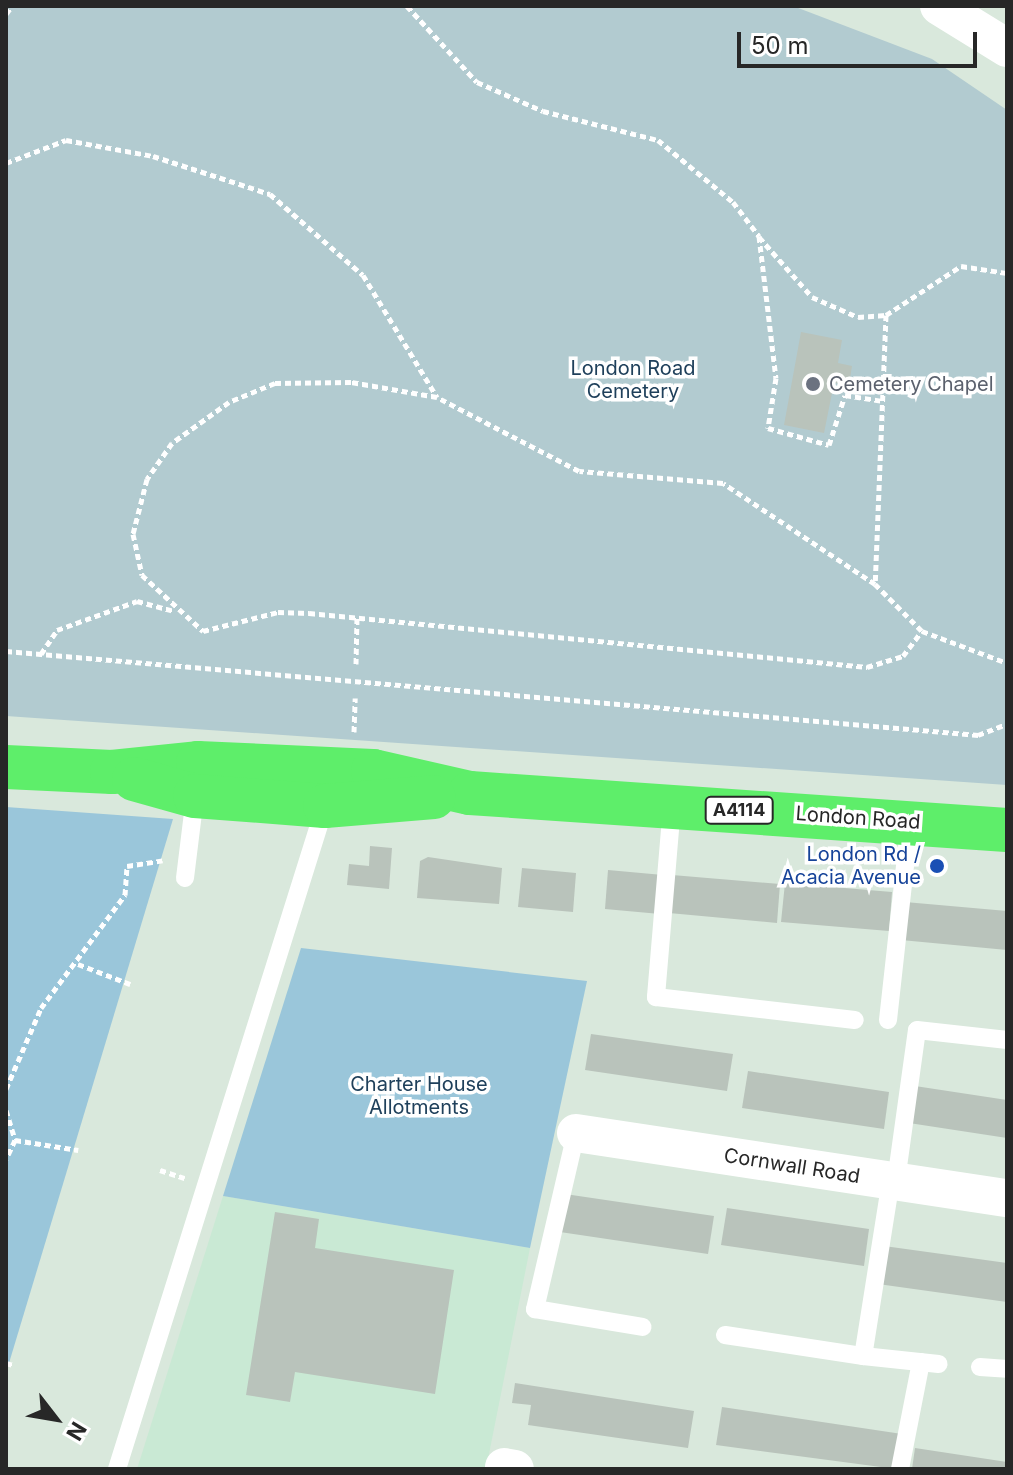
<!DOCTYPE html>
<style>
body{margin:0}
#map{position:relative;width:1013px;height:1475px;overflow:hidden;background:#d9e8dc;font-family:Inter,sans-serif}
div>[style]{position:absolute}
.education>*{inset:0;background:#c9e9d4}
.green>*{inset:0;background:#9ac6da}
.cemetery>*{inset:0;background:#b2cbd0}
.building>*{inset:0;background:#b9c3bb}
.path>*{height:5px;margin-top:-2.5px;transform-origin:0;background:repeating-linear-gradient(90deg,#fff 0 6px,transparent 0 10px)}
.lane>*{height:18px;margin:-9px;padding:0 9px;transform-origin:9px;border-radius:9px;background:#fff}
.street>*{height:38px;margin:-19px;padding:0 19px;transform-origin:19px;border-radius:19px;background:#fff}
.highway>*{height:44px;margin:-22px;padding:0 22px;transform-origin:22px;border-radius:22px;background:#5eee6a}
.dots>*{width:22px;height:22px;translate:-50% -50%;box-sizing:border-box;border:4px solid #fff;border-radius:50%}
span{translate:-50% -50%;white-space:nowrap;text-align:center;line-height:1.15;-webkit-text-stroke:7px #fff;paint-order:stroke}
.shield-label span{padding:2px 6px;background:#fff;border:2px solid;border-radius:6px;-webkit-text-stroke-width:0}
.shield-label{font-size:18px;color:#272727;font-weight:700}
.park-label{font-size:20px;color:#1f405b}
.worship-label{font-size:20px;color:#5b616d}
.left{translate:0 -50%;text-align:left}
.street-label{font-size:20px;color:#272727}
.transit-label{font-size:20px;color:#164399}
.right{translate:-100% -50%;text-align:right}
.frame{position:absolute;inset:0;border:8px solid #272727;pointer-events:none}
.north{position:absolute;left:16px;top:1379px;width:80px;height:80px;-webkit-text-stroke:6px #fff;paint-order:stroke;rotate:121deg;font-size:22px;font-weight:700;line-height:32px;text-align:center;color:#272727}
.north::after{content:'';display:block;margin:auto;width:28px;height:36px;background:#272727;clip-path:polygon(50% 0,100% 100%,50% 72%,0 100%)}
.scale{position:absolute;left:737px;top:32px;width:240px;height:36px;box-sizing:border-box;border:4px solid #272727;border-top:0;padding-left:10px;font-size:24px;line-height:28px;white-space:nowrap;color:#272727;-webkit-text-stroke:6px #fff;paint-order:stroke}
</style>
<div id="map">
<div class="education">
<i style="clip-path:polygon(223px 1196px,530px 1248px,486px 1469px,137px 1469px)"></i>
</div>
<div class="green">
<i style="clip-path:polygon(6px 807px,173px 819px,6px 1373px)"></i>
<i style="clip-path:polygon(301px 948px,587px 981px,530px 1248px,223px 1196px)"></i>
</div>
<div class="cemetery">
<i style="clip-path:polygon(6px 6px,793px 6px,932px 59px,1007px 110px,1007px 785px,6px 716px)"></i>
</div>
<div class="building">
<i style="clip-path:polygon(801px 332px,842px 340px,838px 363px,852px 366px,849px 385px,834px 383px,824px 433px,784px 425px)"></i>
<i style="clip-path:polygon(370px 846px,392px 848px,389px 889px,347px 885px,349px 864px,369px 866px)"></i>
<i style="clip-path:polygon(428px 857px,502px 868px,499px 904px,417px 898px,420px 861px)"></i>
<i style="clip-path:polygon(522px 868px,576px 873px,573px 912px,518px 907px)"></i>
<i style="clip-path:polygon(608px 870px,663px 875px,660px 914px,605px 909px)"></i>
<i style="clip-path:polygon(672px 875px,780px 884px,777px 923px,669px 913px)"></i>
<i style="clip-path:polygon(785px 883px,892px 892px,889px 931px,781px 922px)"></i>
<i style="clip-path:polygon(905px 902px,1007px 911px,1007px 950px,901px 940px)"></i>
<i style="clip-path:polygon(591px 1034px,733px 1054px,727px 1091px,585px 1070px)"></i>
<i style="clip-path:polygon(748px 1071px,889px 1092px,884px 1129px,742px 1108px)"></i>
<i style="clip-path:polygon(915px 1086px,1007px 1100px,1007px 1138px,909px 1123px)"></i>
<i style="clip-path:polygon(565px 1194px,714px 1216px,708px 1254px,560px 1232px)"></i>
<i style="clip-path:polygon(727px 1208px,869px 1229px,864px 1266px,721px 1245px)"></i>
<i style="clip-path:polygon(275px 1212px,319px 1219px,315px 1248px,454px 1270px,435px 1394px,295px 1372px,290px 1402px,246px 1395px)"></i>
<i style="clip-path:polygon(884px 1246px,1007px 1263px,1007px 1302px,878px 1284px)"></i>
<i style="clip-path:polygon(515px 1383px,694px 1411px,688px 1448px,528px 1425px,531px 1405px,512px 1403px)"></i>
<i style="clip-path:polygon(722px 1407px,902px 1434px,896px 1469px,716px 1445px)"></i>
<i style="clip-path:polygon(915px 1448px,1007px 1462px,1007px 1469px,912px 1469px)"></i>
</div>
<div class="path">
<i style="left:407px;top:6px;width:103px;rotate:47.4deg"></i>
<i style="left:477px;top:82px;width:72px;rotate:23.7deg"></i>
<i style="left:543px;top:111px;width:119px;rotate:14.2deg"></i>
<i style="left:658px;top:140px;width:97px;rotate:39.6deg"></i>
<i style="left:733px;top:202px;width:43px;rotate:52.6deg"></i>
<i style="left:759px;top:236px;width:143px;rotate:83.2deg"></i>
<i style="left:776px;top:378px;width:51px;rotate:99.1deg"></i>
<i style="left:768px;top:428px;width:63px;rotate:15.6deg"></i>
<i style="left:829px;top:445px;width:52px;rotate:-72.3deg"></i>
<i style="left:845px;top:395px;width:39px;rotate:9deg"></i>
<i style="left:6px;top:14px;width:10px;rotate:-53deg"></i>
<i style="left:6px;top:163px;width:64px;rotate:-21deg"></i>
<i style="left:66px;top:140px;width:88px;rotate:10.4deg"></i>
<i style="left:153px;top:156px;width:123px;rotate:18deg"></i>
<i style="left:270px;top:194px;width:123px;rotate:41.1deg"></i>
<i style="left:363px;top:275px;width:143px;rotate:58.8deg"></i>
<i style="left:759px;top:237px;width:80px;rotate:48.5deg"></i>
<i style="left:812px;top:297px;width:50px;rotate:23.5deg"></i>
<i style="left:858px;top:317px;width:28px;rotate:-4deg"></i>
<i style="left:886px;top:315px;width:90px;rotate:-33.2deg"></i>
<i style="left:961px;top:266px;width:47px;rotate:8.7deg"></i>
<i style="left:886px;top:315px;width:269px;rotate:92.3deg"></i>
<i style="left:875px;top:584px;width:66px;rotate:45deg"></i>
<i style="left:922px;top:631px;width:91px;rotate:20.6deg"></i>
<i style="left:875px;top:584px;width:182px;rotate:-146.4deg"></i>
<i style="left:723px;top:483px;width:144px;rotate:-175.2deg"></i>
<i style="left:579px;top:471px;width:160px;rotate:-152.5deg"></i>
<i style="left:437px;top:397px;width:87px;rotate:-170.1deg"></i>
<i style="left:351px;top:382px;width:76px;rotate:179.2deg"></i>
<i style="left:275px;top:383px;width:50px;rotate:157.6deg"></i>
<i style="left:229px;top:402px;width:70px;rotate:144.3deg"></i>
<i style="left:172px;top:443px;width:44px;rotate:124.8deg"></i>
<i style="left:147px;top:479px;width:57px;rotate:104.3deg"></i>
<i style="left:133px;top:534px;width:42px;rotate:77.6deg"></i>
<i style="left:142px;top:575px;width:83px;rotate:42.6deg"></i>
<i style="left:203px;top:631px;width:77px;rotate:-14.2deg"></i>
<i style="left:278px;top:612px;width:31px;rotate:2deg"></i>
<i style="left:309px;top:613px;width:561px;rotate:5.53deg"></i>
<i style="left:867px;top:667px;width:38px;rotate:-17deg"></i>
<i style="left:903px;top:656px;width:31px;rotate:-53deg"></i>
<i style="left:6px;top:651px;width:976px;rotate:4.94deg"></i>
<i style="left:978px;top:735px;width:31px;rotate:-21deg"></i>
<i style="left:41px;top:654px;width:29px;rotate:-56deg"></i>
<i style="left:57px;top:630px;width:85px;rotate:-19.9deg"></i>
<i style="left:137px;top:601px;width:38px;rotate:15deg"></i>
<i style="left:356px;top:664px;width:47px;rotate:-88.8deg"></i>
<i style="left:354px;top:732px;width:34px;rotate:-88deg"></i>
<i style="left:78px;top:964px;width:56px;rotate:21deg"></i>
<i style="left:6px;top:1089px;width:88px;rotate:-66.6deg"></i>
<i style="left:41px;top:1008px;width:141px;rotate:-53.4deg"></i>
<i style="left:125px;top:895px;width:29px;rotate:-86deg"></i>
<i style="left:127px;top:866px;width:36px;rotate:-9deg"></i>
<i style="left:6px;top:1110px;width:31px;rotate:73deg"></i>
<i style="left:15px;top:1140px;width:21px;rotate:115deg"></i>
<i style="left:15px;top:1140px;width:64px;rotate:9deg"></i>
<i style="left:160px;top:1170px;width:26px;rotate:18deg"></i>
<i style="left:6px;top:1363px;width:7px;rotate:16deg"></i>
</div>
<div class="lane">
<i style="left:672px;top:806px;width:192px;rotate:94.8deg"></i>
<i style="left:656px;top:997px;width:200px;rotate:6.6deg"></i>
<i style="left:185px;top:878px;width:83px;rotate:-83deg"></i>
<i style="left:888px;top:1020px;width:199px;rotate:-83.7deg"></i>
<i style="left:576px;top:1133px;width:181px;rotate:103.1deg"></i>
<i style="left:535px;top:1309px;width:109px;rotate:9.5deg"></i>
<i style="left:891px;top:1180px;width:178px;rotate:99deg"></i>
<i style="left:863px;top:1356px;width:76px;rotate:6deg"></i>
<i style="left:896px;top:1181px;width:152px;rotate:-82.1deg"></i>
<i style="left:917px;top:1030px;width:91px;rotate:6.3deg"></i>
<i style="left:725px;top:1335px;width:140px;rotate:8.7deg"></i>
<i style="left:980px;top:1367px;width:27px;rotate:4deg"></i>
<i style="left:117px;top:1469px;width:695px;rotate:-72.58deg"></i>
<i style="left:900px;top:1469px;width:109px;rotate:-78.9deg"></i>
</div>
<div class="street">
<i style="left:939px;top:6px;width:80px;rotate:31.7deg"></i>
<i style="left:576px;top:1133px;width:436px;rotate:8.6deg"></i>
<i style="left:504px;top:1467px;width:11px;rotate:10deg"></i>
</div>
<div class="highway">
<i style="left:6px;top:767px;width:106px;rotate:2.7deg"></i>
<i style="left:112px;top:772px;width:86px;rotate:-6deg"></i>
<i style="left:198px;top:763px;width:175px;rotate:2.6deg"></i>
<i style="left:373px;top:771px;width:99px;rotate:12.8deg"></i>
<i style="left:470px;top:793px;width:538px;rotate:3.94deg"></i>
<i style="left:134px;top:779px;width:63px;rotate:15.6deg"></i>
<i style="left:195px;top:796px;width:130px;rotate:4.4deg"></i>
<i style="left:325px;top:806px;width:109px;rotate:-4.7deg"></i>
</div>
<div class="dots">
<i style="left:813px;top:384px;background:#6b7280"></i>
<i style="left:937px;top:866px;background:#1a4fb4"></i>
</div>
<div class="shield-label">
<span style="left:739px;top:810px">A4114</span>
</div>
<div class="park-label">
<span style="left:633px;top:380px">London Road<br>Cemetery</span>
<span style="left:419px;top:1096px">Charter House<br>Allotments</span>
</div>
<div class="worship-label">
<span class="left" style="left:829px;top:384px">Cemetery Chapel</span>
</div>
<div class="street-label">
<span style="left:858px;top:818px;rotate:4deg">London Road</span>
<span style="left:792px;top:1166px;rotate:9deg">Cornwall Road</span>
</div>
<div class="transit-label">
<span class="right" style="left:921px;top:866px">London Rd /<br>Acacia Avenue</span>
</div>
<div class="frame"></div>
<div class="north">N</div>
<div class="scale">50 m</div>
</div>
